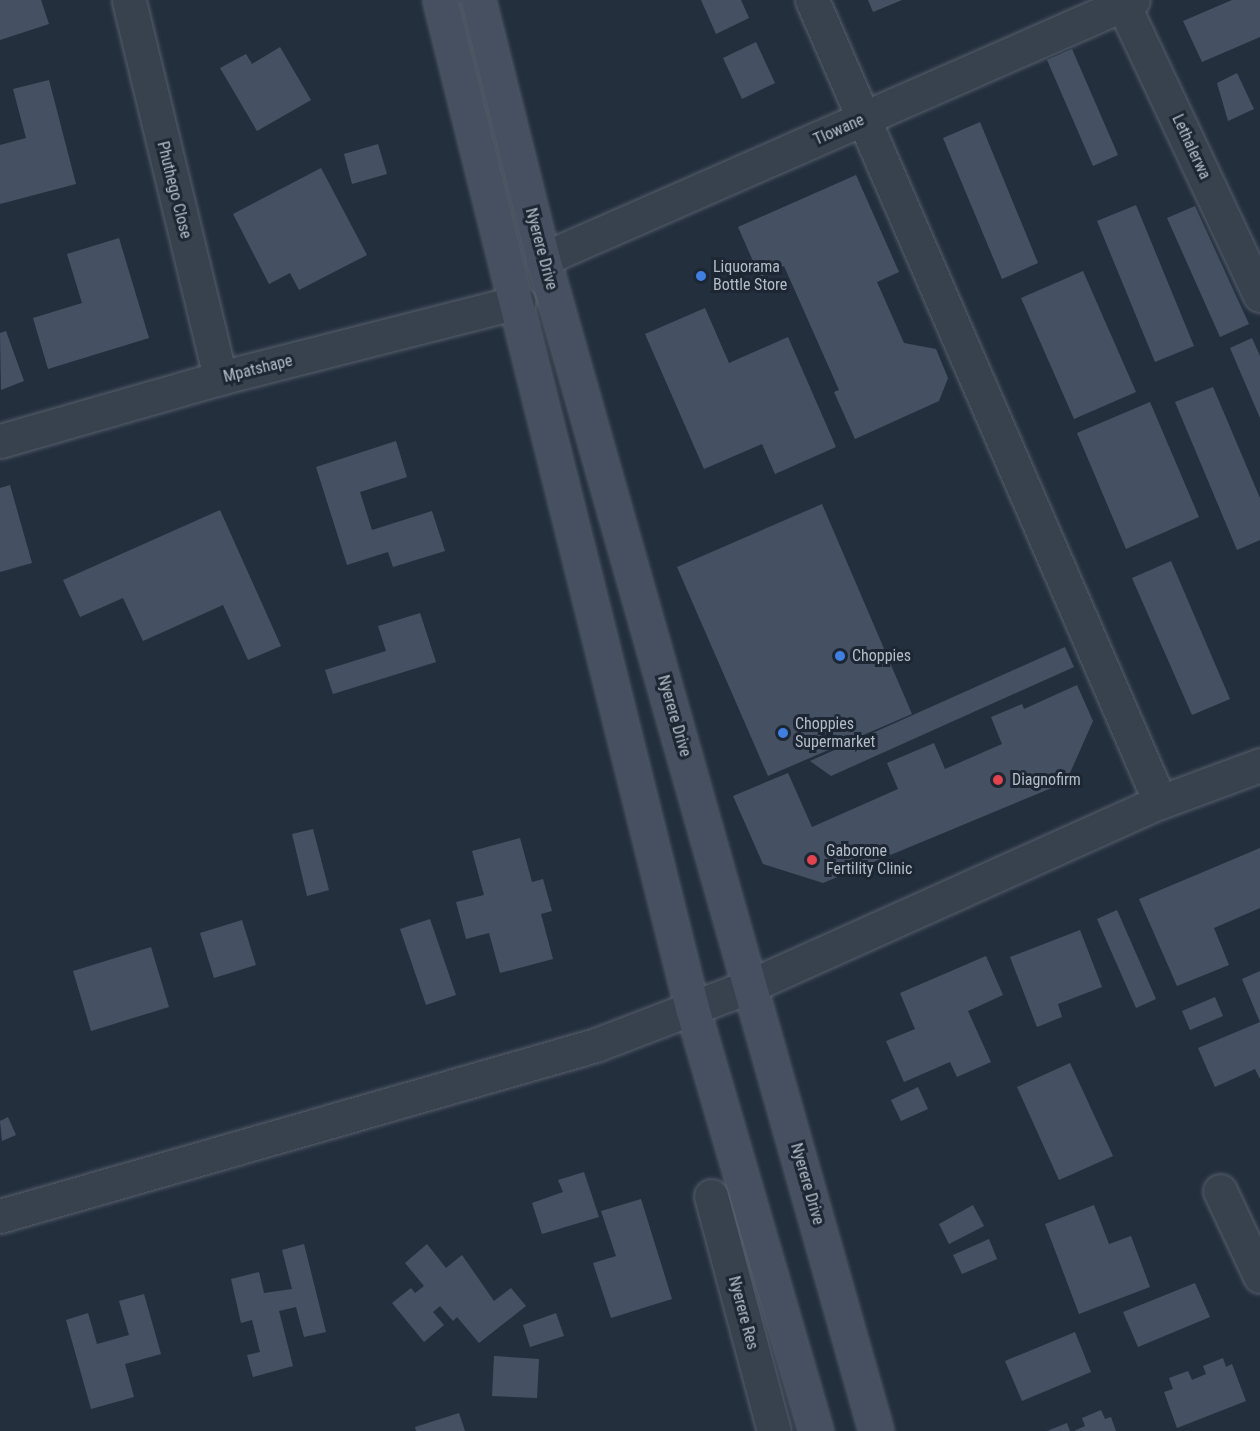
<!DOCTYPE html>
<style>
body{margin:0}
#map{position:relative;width:1260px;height:1431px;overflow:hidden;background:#242f3e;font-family:"Roboto Condensed",sans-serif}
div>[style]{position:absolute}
.building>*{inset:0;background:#455162}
.roads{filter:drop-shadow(0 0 2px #565f6c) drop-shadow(0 0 2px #565f6c)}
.minor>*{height:33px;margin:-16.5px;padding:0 16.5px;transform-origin:16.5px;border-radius:16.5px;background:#38414e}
.tertiary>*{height:33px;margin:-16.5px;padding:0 16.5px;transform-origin:16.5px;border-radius:16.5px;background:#38414e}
.secondary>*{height:33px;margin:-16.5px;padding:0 16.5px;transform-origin:16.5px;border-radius:16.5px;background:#465061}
.dots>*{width:16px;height:16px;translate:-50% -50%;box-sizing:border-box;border:3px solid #1d2633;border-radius:50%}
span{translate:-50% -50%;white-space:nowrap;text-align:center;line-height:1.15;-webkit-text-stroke:6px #1d2633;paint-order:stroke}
.street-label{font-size:16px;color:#b4bcc9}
.poi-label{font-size:16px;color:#b4bcc9}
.left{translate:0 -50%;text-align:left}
</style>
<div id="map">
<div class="building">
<i style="clip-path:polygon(0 0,41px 0,49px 24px,0 40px)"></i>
<i style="clip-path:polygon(701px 0,741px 0,749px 18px,716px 34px)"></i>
<i style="clip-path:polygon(868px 0,902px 0,873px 12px)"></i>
<i style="clip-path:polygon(1232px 0,1260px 0,1260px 37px,1202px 62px,1183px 21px)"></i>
<i style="clip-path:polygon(756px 42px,775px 83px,742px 99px,723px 58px)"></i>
<i style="clip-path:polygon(280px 47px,311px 100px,257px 131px,220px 68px,246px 54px,252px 64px)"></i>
<i style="clip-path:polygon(1072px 49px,1118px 155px,1093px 166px,1047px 60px)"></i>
<i style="clip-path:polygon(1237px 73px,1254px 109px,1228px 121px,1217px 83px)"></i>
<i style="clip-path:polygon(49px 80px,76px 184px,0 204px,0 145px,26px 138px,13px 89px)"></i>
<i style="clip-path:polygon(980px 122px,1038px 263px,1002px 279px,943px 138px)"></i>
<i style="clip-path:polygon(378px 144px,387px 174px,352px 184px,344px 154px)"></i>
<i style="clip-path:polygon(321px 168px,367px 255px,299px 290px,290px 273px,269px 284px,233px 214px)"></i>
<i style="clip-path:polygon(856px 175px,899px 272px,877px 282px,904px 343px,936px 349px,948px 378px,939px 401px,855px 439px,834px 392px,839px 390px,784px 266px,760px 277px,738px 227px)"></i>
<i style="clip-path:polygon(1136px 205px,1194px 346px,1155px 362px,1097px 221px)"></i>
<i style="clip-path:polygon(1195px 206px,1249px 324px,1220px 337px,1167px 218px)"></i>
<i style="clip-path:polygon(119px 238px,149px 338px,48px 369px,33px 318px,82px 303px,67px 254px)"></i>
<i style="clip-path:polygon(1083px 271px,1136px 392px,1074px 419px,1021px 298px)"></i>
<i style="clip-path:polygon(705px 308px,729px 363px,788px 337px,836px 447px,775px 474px,762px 444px,704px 469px,645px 334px)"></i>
<i style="clip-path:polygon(6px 331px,24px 381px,1px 390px,0 333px)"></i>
<i style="clip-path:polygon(1252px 338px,1260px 356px,1260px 418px,1230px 348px)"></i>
<i style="clip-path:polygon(1213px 387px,1260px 498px,1260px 540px,1237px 550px,1175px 402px)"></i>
<i style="clip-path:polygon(1150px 402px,1199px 517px,1126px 549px,1077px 433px)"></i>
<i style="clip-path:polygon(396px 441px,407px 477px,360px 492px,372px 530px,432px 511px,445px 551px,393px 567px,388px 552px,347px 565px,316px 467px)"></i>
<i style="clip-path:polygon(10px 485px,32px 563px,0 572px,0 488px)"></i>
<i style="clip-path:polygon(822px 504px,912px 714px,768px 776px,677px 567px)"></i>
<i style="clip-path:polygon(220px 510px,281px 646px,248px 660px,223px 605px,143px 641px,123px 598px,80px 617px,63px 580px)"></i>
<i style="clip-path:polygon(1171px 561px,1230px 699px,1192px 715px,1132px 578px)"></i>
<i style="clip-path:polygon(420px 613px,436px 662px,333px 694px,325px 670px,386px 651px,378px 626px)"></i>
<i style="clip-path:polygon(1065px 647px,1074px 667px,831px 776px,810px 761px)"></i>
<i style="clip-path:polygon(1077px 685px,1093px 721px,1066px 782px,823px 883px,763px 864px,733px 796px,788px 773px,812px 827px,898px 789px,887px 763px,934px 743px,945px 769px,1002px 744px,991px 717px,1022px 704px,1024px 709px)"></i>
<i style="clip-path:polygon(313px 829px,329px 890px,307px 896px,292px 834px)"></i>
<i style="clip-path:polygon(520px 838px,532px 882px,543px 879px,552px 911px,541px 914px,553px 959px,500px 973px,489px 933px,466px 939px,456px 902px,484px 895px,472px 851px)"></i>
<i style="clip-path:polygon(1260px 848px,1260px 908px,1214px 928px,1229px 965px,1177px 986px,1139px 899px)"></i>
<i style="clip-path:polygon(1117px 910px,1156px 999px,1136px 1008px,1097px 919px)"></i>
<i style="clip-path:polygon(430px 919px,456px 995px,426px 1005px,400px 929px)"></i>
<i style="clip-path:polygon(242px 920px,256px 965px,214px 978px,200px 933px)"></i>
<i style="clip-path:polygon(1080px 930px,1102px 987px,1058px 1004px,1062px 1017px,1037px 1027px,1010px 957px)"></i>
<i style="clip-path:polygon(151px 947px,169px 1007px,91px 1031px,73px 971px)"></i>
<i style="clip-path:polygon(986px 956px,1003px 995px,968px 1011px,991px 1062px,957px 1077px,950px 1062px,904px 1082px,886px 1041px,915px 1029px,900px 993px)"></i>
<i style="clip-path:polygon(1260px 971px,1260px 1079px,1255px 1069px,1215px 1087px,1198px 1048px,1260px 1022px,1242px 979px)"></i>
<i style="clip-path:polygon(1215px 997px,1223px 1016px,1190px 1030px,1182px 1011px)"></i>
<i style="clip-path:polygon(1070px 1063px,1113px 1156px,1059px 1180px,1017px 1087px)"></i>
<i style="clip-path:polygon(918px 1087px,928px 1109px,901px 1121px,891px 1100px)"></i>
<i style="clip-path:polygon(8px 1117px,16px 1135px,2px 1141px,0 1121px)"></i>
<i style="clip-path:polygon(584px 1172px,599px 1217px,542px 1234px,532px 1203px,563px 1192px,558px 1180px)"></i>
<i style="clip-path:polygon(641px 1199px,672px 1299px,611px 1318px,593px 1263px,616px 1256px,601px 1211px)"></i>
<i style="clip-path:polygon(973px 1205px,984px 1226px,949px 1244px,939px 1224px)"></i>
<i style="clip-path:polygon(1094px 1205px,1109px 1244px,1131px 1236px,1150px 1287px,1079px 1314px,1045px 1224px)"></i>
<i style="clip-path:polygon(989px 1239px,997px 1259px,962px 1274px,953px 1255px)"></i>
<i style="clip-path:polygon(304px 1244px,326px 1332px,304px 1337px,296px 1307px,279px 1311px,293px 1366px,253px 1377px,247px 1355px,260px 1352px,252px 1320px,241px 1323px,231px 1279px,259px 1272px,264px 1293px,292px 1289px,282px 1250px)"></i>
<i style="clip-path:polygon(427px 1244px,446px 1268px,462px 1255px,494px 1301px,511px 1288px,526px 1306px,479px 1343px,457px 1317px,453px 1321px,440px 1306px,433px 1312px,444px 1325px,424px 1342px,392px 1303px,411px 1288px,415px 1293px,424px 1286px,405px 1263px)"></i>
<i style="clip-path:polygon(1195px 1283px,1210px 1317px,1138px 1347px,1123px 1312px)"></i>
<i style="clip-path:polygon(144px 1294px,161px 1354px,125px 1364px,134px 1397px,91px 1409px,66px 1320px,88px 1313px,97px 1344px,129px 1335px,119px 1301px)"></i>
<i style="clip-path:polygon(556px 1313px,564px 1336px,530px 1347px,523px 1325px)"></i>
<i style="clip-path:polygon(1075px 1332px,1091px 1372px,1022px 1401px,1005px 1361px)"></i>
<i style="clip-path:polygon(494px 1356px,539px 1359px,537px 1398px,492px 1396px)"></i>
<i style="clip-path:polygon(1223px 1358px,1226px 1367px,1232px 1364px,1246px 1401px,1177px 1428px,1164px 1392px,1173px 1389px,1169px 1378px,1188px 1371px,1192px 1380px,1206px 1374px,1203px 1366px)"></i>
<i style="clip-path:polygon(1101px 1410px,1105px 1419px,1111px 1417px,1116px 1431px,1074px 1431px,1085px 1426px,1082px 1418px)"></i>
<i style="clip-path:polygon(459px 1413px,465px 1431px,416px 1431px,415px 1427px)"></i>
<i style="clip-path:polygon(1067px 1423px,1070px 1431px,1047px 1431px)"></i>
</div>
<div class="roads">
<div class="minor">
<i style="left:812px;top:0;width:874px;rotate:66.54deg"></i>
<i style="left:1121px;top:0;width:326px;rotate:64.8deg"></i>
<i style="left:129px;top:1px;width:388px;rotate:76.4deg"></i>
<i style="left:543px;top:259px;width:644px;rotate:-23.7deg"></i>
<i style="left:0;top:441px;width:229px;rotate:-16deg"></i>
<i style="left:220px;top:378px;width:308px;rotate:-14.3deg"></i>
<i style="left:752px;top:985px;width:447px;rotate:-24.2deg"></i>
<i style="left:1160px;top:802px;width:107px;rotate:-20.3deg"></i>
<i style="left:1220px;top:1191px;width:94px;rotate:64.8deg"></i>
<i style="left:711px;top:1196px;width:243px;rotate:75deg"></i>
</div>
<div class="tertiary">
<i style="left:0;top:1216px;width:620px;rotate:-16.01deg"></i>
<i style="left:596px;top:1045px;width:167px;rotate:-21deg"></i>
</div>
<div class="secondary">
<i style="left:440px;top:0;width:1039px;rotate:75.96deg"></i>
<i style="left:692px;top:1008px;width:441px;rotate:73.7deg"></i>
<i style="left:478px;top:0;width:267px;rotate:75.9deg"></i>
<i style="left:543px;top:259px;width:1218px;rotate:74.14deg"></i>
</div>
</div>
<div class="dots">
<i style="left:701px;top:276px;background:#3f7fe0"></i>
<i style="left:840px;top:656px;background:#3f7fe0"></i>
<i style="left:783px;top:733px;background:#3f7fe0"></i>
<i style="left:998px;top:780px;background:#e0444e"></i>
<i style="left:812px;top:860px;background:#e0444e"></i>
</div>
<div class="street-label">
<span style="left:839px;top:130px;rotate:-24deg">Tlowane</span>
<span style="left:1191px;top:147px;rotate:65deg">Lethalerwa</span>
<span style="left:174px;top:190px;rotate:76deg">Phuthego Close</span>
<span style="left:541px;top:249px;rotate:75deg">Nyerere Drive</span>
<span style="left:258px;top:369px;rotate:-14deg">Mpatshape</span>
<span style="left:674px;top:716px;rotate:74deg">Nyerere Drive</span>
<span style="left:807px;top:1184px;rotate:74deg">Nyerere Drive</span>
<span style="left:743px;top:1313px;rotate:75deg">Nyerere Res</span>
</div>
<div class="poi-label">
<span class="left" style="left:713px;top:276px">Liquorama<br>Bottle Store</span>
<span class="left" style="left:852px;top:656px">Choppies</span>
<span class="left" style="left:795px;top:733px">Choppies<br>Supermarket</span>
<span class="left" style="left:1012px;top:780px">Diagnofirm</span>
<span class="left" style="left:826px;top:860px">Gaborone<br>Fertility Clinic</span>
</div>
</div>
